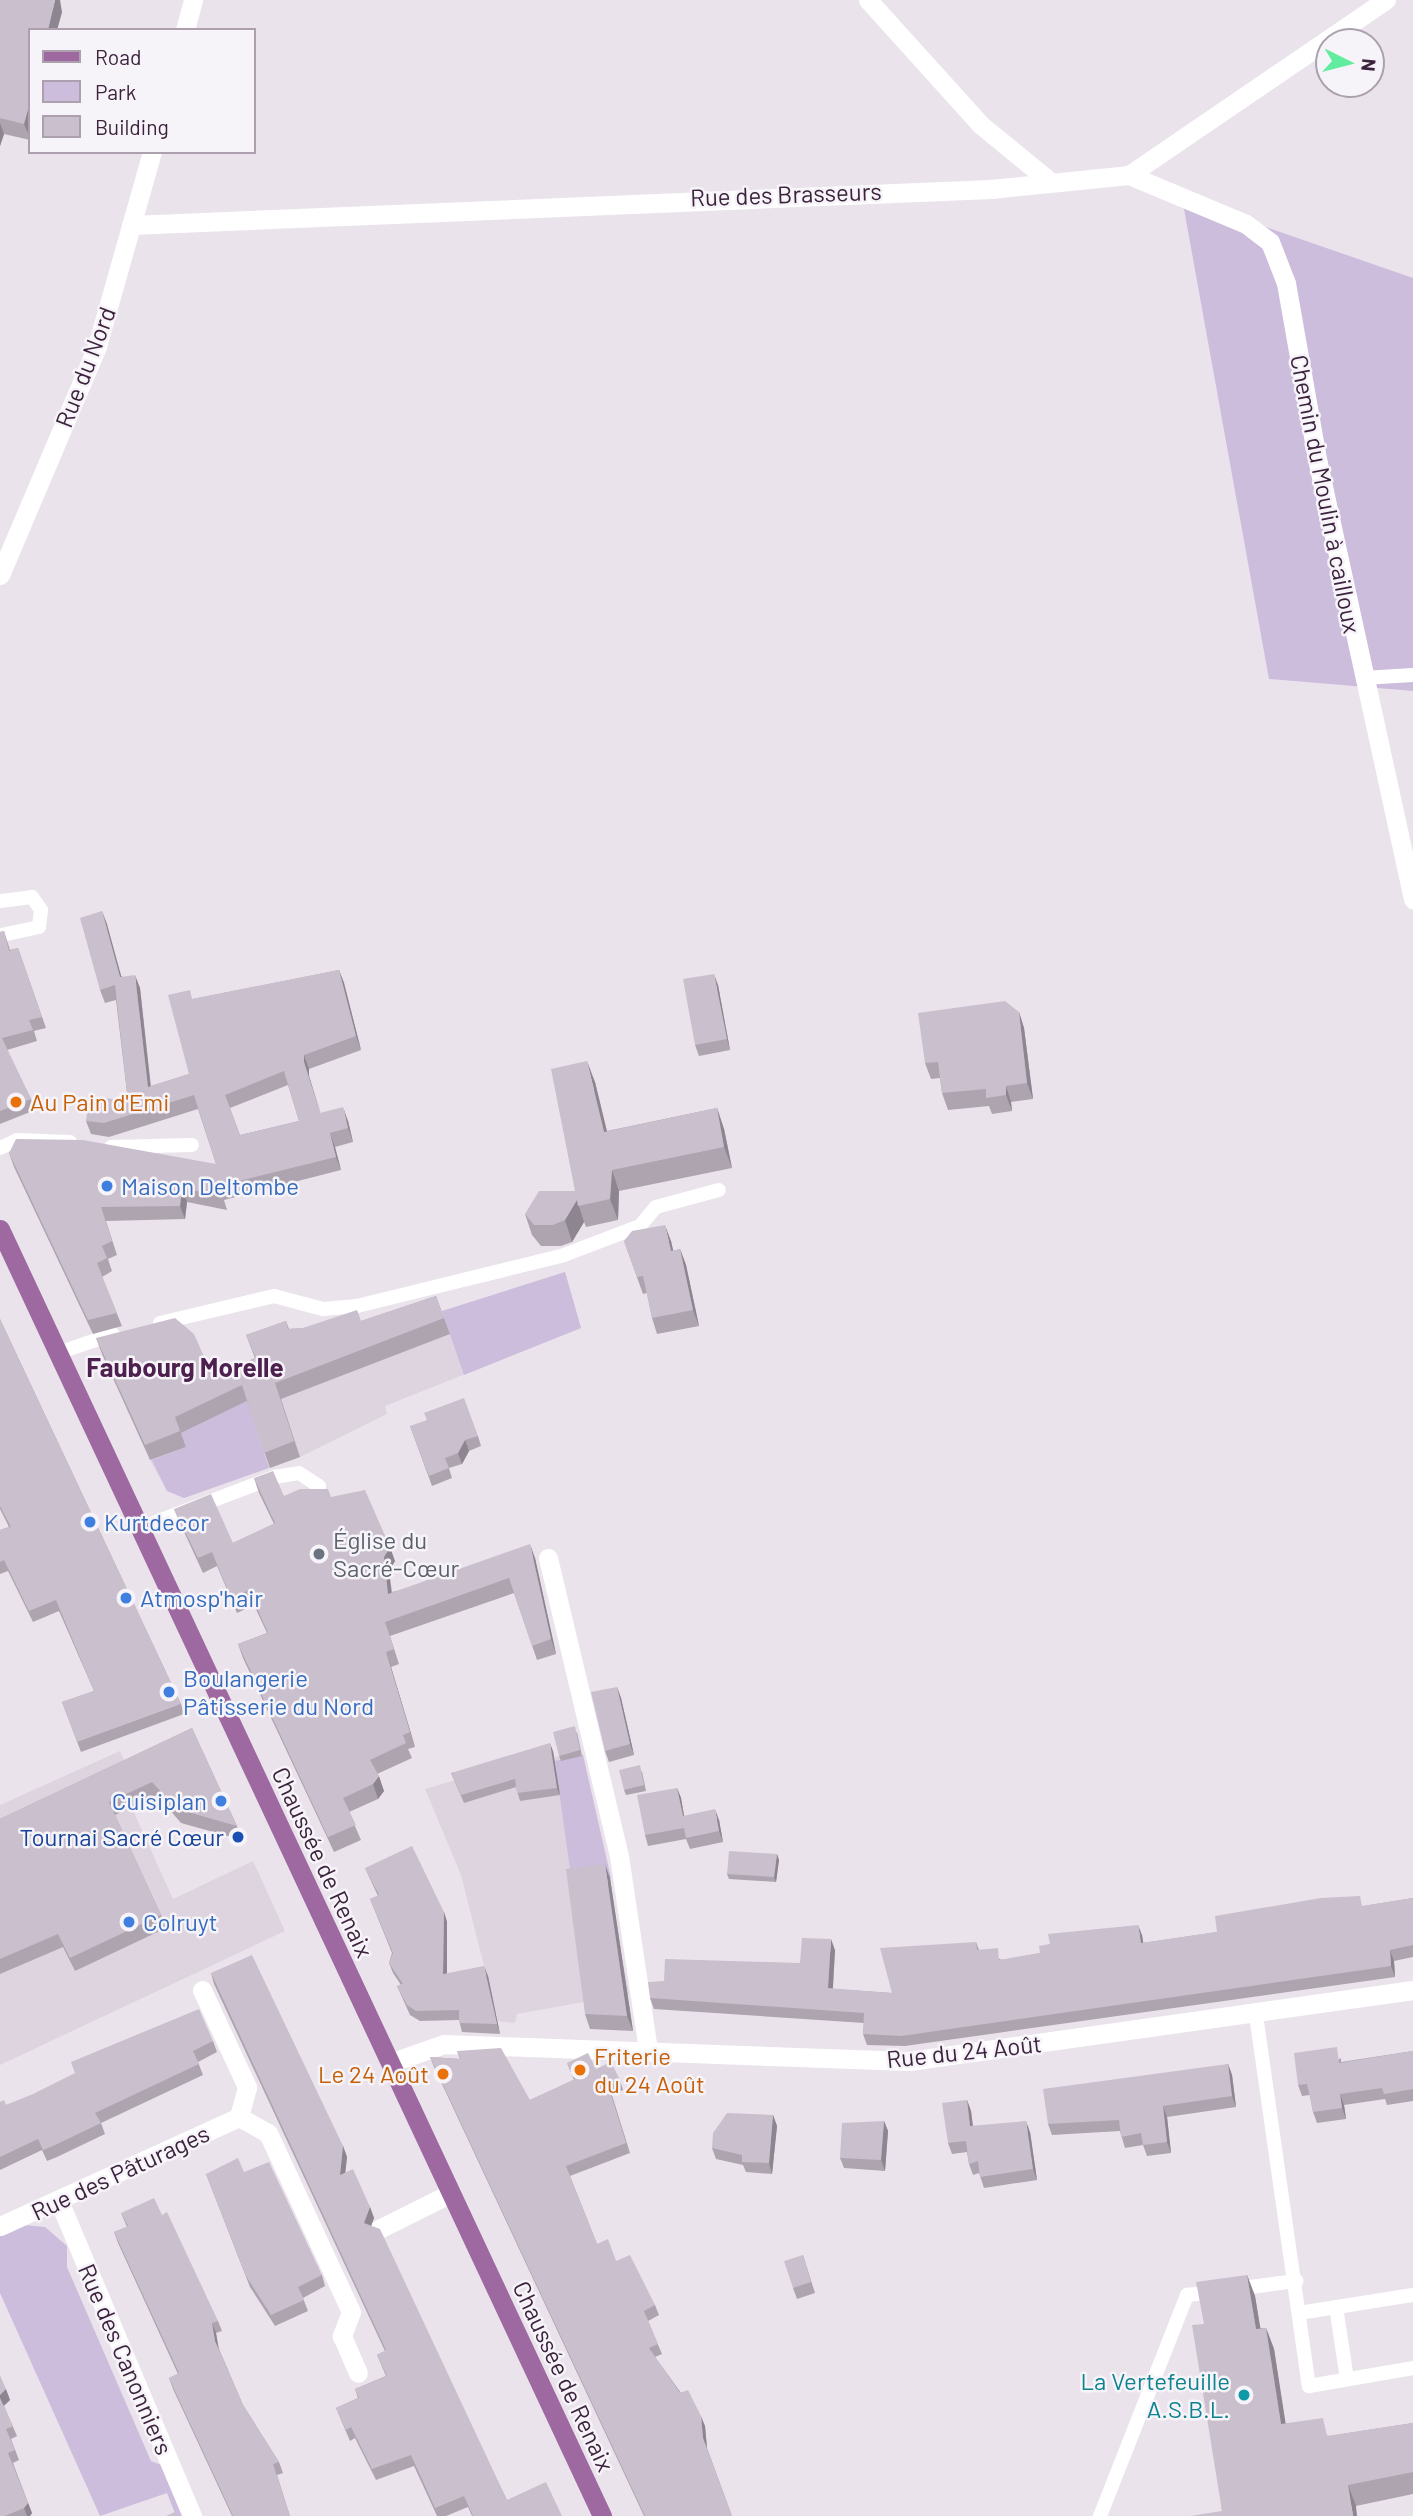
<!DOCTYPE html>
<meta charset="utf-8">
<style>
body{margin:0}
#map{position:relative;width:1413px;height:2516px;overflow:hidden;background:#eae3ec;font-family:Barlow,sans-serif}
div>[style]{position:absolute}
.built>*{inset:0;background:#ddd4e0}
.green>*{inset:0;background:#ccbddd}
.service>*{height:14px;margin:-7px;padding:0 7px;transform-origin:7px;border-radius:7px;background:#fff}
.minor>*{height:19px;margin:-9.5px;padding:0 9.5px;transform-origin:9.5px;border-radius:9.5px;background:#fff}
.primary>*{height:19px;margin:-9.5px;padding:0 9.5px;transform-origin:9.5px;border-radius:9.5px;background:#9d69a0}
.wall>*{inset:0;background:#aea4b0}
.shaded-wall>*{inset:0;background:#8d8690}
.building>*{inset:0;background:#cabfcd}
.dots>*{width:19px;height:19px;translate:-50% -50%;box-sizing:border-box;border:4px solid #f7f4f9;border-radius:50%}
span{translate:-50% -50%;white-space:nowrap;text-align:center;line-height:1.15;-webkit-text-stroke:5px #f7f4f9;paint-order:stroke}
.street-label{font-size:24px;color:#3c233d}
.food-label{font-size:24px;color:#c56008}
.left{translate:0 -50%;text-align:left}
.right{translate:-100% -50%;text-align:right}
.shop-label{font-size:24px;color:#366cbe}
.worship-label{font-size:24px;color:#5b616d}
.transit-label{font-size:24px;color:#164399}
.culture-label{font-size:24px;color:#0d838f}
.neighbourhood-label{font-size:26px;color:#4d204f;font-weight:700}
.legend{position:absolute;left:28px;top:28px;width:228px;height:126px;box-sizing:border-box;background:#f7f4f9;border:2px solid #aca0ae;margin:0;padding:9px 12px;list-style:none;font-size:21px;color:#3c233d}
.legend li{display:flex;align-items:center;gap:14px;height:35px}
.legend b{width:35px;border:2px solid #aca0ae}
.north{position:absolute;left:1315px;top:28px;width:70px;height:70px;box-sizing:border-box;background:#f7f4f9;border:2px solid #aca0ae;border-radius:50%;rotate:96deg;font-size:19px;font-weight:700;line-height:28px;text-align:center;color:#3c233d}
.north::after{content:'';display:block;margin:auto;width:24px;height:32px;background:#61eca0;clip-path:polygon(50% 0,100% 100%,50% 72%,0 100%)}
</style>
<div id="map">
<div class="built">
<i style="clip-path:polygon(565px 1272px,581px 1328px,385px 1406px,387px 1414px,300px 1457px,184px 1498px,167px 1491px,150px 1460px,184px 1410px,368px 1337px)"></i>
<i style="clip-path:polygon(120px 1751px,143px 1802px,132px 1808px,173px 1899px,253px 1861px,285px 1931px,0 2065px,0 1805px)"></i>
<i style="clip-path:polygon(583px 1755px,629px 1994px,517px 2014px,515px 2023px,498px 2021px,461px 1875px,425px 1789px,530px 1758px)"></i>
</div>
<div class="green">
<i style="clip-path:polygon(1182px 198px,1413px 278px,1413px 691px,1269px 679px)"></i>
<i style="clip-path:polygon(565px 1272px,581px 1328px,464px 1375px,442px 1311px)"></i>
<i style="clip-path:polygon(247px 1401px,269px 1468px,184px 1498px,167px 1491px,152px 1460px,186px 1447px,181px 1433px)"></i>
<i style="clip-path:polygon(583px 1755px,611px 1878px,572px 1884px,555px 1761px)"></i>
<i style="clip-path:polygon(24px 2225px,45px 2227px,67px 2246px,67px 2267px,151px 2461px,164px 2466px,184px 2516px,176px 2516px,167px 2493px,100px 2516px,0 2293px,0 2235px)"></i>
</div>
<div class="service">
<i style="left:1363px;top:678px;width:50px;rotate:-3.4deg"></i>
<i style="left:0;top:901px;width:32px;rotate:-7deg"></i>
<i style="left:32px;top:897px;width:16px;rotate:55deg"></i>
<i style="left:41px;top:910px;width:17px;rotate:97deg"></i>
<i style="left:39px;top:927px;width:40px;rotate:168deg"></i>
<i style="left:111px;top:1147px;width:81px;rotate:-1.4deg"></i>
<i style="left:0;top:1148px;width:19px;rotate:-25deg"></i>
<i style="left:17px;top:1140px;width:53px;rotate:2.2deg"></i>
<i style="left:160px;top:1323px;width:117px;rotate:-13.3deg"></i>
<i style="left:274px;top:1296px;width:51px;rotate:14.9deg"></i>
<i style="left:323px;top:1309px;width:34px;rotate:-5deg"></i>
<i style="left:357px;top:1306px;width:213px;rotate:-13.8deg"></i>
<i style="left:564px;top:1255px;width:81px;rotate:-20.9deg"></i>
<i style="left:640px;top:1226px;width:25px;rotate:-50deg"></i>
<i style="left:656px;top:1207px;width:65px;rotate:-15.1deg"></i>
<i style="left:58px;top:1353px;width:58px;rotate:-19.1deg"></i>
<i style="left:140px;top:1528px;width:143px;rotate:-20.8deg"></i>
<i style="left:274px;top:1477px;width:25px;rotate:-9deg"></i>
<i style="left:299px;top:1473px;width:24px;rotate:33deg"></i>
<i style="left:1256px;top:2015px;width:375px;rotate:81.9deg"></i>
<i style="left:1309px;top:2386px;width:106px;rotate:-9.8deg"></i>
<i style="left:1235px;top:2289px;width:62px;rotate:-7.5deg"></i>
<i style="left:1336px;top:2307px;width:73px;rotate:81.3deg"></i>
<i style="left:1299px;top:2313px;width:115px;rotate:-9deg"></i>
<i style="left:1100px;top:2516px;width:238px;rotate:-68.5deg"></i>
<i style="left:1187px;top:2295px;width:28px;rotate:-6deg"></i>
</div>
<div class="minor">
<i style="left:868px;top:0;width:169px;rotate:47.9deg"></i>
<i style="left:981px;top:125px;width:85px;rotate:39.3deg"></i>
<i style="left:185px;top:30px;width:31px;rotate:-75deg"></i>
<i style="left:1129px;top:175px;width:127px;rotate:22.7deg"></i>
<i style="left:1246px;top:224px;width:30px;rotate:37deg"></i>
<i style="left:1270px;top:242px;width:44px;rotate:68.7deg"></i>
<i style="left:1286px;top:283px;width:174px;rotate:80deg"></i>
<i style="left:1316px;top:454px;width:456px;rotate:77.7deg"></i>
<i style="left:131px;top:225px;width:861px;rotate:-2.4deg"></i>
<i style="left:991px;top:189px;width:139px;rotate:-5.8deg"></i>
<i style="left:1129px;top:175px;width:311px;rotate:-34.3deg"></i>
<i style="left:0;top:575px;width:249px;rotate:-67deg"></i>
<i style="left:97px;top:346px;width:202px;rotate:-74.2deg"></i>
<i style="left:548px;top:1558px;width:306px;rotate:76.6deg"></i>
<i style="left:619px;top:1856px;width:197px;rotate:81.5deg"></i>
<i style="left:202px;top:1990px;width:107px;rotate:65.1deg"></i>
<i style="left:247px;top:2087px;width:31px;rotate:105deg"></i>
<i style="left:239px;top:2117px;width:33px;rotate:29deg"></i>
<i style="left:268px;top:2133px;width:197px;rotate:65.1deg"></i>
<i style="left:351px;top:2312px;width:26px;rotate:111deg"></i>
<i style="left:342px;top:2336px;width:40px;rotate:66.6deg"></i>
<i style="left:390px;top:2063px;width:57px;rotate:-19.4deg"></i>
<i style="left:444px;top:2044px;width:465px;rotate:2.1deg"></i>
<i style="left:909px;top:2061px;width:509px;rotate:-8.02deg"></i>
<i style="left:59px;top:2201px;width:342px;rotate:67.1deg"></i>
<i style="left:0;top:2226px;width:263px;rotate:-24.5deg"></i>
<i style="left:379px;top:2229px;width:80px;rotate:-26.6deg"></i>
</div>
<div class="primary">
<i style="left:0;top:1229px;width:1421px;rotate:64.93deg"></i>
</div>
<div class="wall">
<i style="clip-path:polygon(0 0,62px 12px,57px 30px,30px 30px,30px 140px,4px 134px,0 146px)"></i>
<i style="clip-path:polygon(evenodd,102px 911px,121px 976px,140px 988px,151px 1086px,189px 1074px,193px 999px,339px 970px,344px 983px,361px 1050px,309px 1069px,309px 1076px,320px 1113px,348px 1121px,353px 1142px,335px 1147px,341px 1170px,224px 1200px,227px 1210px,187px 1202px,185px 1219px,106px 1221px,117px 1255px,108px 1259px,112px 1271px,102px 1277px,122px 1326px,93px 1334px,14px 1167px,9px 1153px,216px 1164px,198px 1109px,109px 1137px,91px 1134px,86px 1121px,128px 1101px,116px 1000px,105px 1003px,100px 990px,102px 911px,288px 1085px,299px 1121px,240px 1135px,230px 1108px,288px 1085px)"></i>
<i style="clip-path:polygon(4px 931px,10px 950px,18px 948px,46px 1028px,34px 1031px,37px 1041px,7px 1050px,31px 1099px,35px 1110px,0 1124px,0 932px)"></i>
<i style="clip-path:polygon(718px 985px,730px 1050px,699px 1056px,695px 1045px)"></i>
<i style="clip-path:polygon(1019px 1012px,1024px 1028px,1033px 1099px,1011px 1102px,1012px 1111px,992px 1114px,989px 1106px,948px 1110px,942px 1093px,940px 1078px,931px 1079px,925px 1063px)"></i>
<i style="clip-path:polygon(595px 1082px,607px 1131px,717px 1108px,724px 1129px,732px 1168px,619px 1191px,618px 1220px,586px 1227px,584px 1222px,572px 1242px,561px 1246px,541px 1246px,532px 1235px,525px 1214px,575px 1191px)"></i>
<i style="clip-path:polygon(624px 1241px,671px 1241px,673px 1251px,680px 1249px,686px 1265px,699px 1326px,657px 1334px,652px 1318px,647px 1293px,643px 1294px)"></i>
<i style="clip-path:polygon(436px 1296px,450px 1334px,281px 1399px,300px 1457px,270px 1468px,247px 1401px,181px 1433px,186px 1447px,150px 1460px,102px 1354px,96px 1338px,213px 1377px,255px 1358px,246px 1335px,286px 1321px,289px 1329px,303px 1328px,361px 1321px)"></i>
<i style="clip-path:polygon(0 1319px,181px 1704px,184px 1714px,81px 1752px,62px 1702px,94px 1691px,59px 1611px,33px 1622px,8px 1571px,0 1574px,0 1530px,9px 1527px,0 1509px)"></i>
<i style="clip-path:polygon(410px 1426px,478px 1436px,481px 1446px,469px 1451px,462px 1464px,449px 1468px,452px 1478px,432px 1486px)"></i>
<i style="clip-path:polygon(254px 1478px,284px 1496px,331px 1497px,395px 1561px,389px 1571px,392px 1592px,535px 1558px,556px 1654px,537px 1660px,514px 1593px,390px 1636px,399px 1664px,391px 1667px,415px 1747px,408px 1749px,412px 1758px,377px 1774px,384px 1791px,378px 1799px,349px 1812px,361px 1840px,334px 1852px,243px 1658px,238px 1644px,267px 1633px,254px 1605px,237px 1613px,217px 1566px,203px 1573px,180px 1523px,174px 1509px,233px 1543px,274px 1524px,259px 1493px)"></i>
<i style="clip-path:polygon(617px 1687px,621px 1698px,634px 1755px,609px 1762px,605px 1751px)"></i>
<i style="clip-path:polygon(192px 1728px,237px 1826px,242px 1840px,181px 1823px,157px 1795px,115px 1815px,161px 1915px,166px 1928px,75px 1971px,63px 1947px,0 1974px,0 1819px)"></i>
<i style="clip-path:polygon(577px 1732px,582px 1756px,561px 1761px,559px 1756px)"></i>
<i style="clip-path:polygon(553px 1751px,560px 1795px,520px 1801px,516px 1787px,464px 1803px,451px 1773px)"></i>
<i style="clip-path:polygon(642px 1771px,646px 1791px,626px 1795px,624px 1790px)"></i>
<i style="clip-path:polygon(677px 1788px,681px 1798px,684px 1816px,719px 1820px,723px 1842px,690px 1849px,686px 1839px,648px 1846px,645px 1835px)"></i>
<i style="clip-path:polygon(777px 1854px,779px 1860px,776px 1882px,729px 1879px,727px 1874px)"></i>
<i style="clip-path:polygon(365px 1868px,444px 1912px,447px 1922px,447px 1974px,488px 1976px,500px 2034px,462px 2032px,459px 2020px,420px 2021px,410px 2015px,397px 1986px,401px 1985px,393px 1973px,389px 1963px,392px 1953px,370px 1899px,378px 1896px)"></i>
<i style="clip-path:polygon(610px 1878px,633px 2031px,590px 2029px,585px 2014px)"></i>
<i style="clip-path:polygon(1413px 1898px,1413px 1957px,1394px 1961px,1395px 1977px,905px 2046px,867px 2045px,863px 2034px,864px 2023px,654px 2009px,650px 1998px,664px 1981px,800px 1963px,835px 1950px,833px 1989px,892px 1993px,976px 1942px,979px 1950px,1002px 1960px,1142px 1935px,1143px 1943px,1217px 1932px,1364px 1906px)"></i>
<i style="clip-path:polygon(211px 1973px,343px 2146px,347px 2157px,345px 2172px,370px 2207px,374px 2218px,371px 2226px,507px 2500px,562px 2516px,472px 2516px,468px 2507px,446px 2516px,437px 2516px,414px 2466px,376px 2480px,355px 2438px,350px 2441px,336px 2408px,358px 2398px,355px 2389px,386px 2376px,377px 2355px,385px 2351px,214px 1984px)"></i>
<i style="clip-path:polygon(213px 2041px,217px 2052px,198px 2062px,203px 2075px,101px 2123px,105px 2134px,57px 2157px,47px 2161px,42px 2150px,0 2170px,0 2102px,6px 2105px)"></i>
<i style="clip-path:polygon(457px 2051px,530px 2100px,574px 2080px,567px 2063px,596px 2069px,620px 2080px,623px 2090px,612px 2095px,630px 2153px,570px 2176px,597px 2244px,616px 2261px,655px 2305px,659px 2315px,648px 2321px,662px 2354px,655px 2357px,705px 2426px,707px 2448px,732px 2516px,644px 2516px,434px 2067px,430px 2057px,460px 2059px)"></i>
<i style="clip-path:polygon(1413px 2051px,1413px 2101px,1387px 2105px,1385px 2099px,1344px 2105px,1346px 2119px,1317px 2123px,1313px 2112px,1310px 2095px,1302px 2096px,1298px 2085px,1341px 2058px,1341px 2062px)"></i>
<i style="clip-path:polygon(1228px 2064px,1232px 2075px,1236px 2107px,1167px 2117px,1171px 2153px,1147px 2156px,1143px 2145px,1125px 2148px,1120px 2131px,1052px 2135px,1048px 2124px)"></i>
<i style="clip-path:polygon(967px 2100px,971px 2111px,973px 2126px,1030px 2132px,1037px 2180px,984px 2188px,979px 2173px,973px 2175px,969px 2164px,967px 2152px,952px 2154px,948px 2143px)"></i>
<i style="clip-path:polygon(773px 2115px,777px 2126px,772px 2174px,746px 2172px,743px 2165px,716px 2159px,712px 2148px)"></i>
<i style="clip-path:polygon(884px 2121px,888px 2131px,885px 2171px,844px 2168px,840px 2158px)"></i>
<i style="clip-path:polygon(244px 2172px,322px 2275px,325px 2286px,303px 2298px,308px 2311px,275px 2326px,250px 2287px,206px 2174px)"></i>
<i style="clip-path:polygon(121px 2213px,218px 2321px,222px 2331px,216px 2333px,219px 2349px,243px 2405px,279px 2462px,283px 2473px,277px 2475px,290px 2516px,232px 2516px,173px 2389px,169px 2378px,178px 2374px,118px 2243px,114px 2232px,127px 2227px)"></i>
<i style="clip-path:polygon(803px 2255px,815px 2293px,797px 2299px,793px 2288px)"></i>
<i style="clip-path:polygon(1247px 2275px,1255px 2296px,1260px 2328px,1266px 2328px,1274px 2349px,1285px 2423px,1329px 2436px,1413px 2423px,1413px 2494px,1356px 2506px,1222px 2511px,1204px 2324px)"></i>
<i style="clip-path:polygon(0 2376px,10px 2400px,4px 2406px,17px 2436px,11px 2439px,19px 2460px,13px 2463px,32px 2513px,30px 2516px,0 2516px)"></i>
</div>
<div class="shaded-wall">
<i style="clip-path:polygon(55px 0,60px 0,62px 12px,57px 30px,48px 30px)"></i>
<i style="clip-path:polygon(30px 102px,30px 138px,24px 124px)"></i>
<i style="clip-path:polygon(0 123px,4px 134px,0 146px)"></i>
<i style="clip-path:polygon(102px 911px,107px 924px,125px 990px,120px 977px)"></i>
<i style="clip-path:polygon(339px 970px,344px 983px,361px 1050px,356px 1036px)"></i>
<i style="clip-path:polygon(714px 974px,718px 985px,730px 1050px,727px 1039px)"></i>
<i style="clip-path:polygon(135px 975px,140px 988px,152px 1101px,148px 1087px)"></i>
<i style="clip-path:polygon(1019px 1012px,1024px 1028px,1033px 1099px,1027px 1083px)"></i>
<i style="clip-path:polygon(304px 1055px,309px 1069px,309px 1076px,325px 1127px,304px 1062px)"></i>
<i style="clip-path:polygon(587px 1061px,595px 1082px,612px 1153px,604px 1132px)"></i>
<i style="clip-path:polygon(1006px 1086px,1011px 1102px,1012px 1111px,1006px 1095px)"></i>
<i style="clip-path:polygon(343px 1107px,348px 1121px,353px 1142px,348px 1128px)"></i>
<i style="clip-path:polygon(717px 1108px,724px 1129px,732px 1168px,724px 1147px)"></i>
<i style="clip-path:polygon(330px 1133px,335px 1147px,341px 1170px,336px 1157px)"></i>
<i style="clip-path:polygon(612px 1170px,619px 1191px,618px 1220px,610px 1199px)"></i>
<i style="clip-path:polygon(182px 1188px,187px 1202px,185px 1219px,180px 1206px)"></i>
<i style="clip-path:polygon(577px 1200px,584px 1222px,572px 1242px,565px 1220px)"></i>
<i style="clip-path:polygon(665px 1225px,671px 1241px,677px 1267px,671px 1251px)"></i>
<i style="clip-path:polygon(680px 1249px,686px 1265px,699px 1326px,693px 1310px)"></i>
<i style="clip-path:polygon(465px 1440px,469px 1451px,462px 1464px,458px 1453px)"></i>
<i style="clip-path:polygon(530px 1544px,535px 1558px,556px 1654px,551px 1639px)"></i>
<i style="clip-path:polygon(390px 1547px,395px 1561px,389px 1571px,393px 1608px,388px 1594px,384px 1557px)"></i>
<i style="clip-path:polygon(386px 1652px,391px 1667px,415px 1747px,410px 1732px)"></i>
<i style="clip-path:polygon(617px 1687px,621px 1698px,634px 1755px,630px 1744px)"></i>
<i style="clip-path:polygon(550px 1743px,553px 1751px,560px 1795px,557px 1788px)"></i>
<i style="clip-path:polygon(379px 1776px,384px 1791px,378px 1799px,373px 1784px)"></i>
<i style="clip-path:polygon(677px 1788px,681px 1798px,686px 1827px,683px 1816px)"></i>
<i style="clip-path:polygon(715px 1809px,719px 1820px,723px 1842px,719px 1831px)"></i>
<i style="clip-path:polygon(777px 1854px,779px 1860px,776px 1882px,774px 1877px)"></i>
<i style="clip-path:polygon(605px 1864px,610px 1878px,633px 2031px,627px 2016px)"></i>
<i style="clip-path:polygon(444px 1912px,447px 1922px,447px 1984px,443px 1974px)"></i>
<i style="clip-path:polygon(1138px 1925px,1142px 1935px,1145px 1954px,1141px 1943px)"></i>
<i style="clip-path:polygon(831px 1939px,835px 1950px,832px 1999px,828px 1988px)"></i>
<i style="clip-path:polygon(1390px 1950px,1394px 1961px,1395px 1977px,1391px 1966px)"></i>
<i style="clip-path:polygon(484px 1966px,488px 1976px,500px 2034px,497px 2024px)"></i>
<i style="clip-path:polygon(1228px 2064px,1232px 2075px,1236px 2107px,1232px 2096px)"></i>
<i style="clip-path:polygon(1340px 2094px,1344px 2105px,1346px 2119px,1342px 2108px)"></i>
<i style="clip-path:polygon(967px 2100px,971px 2111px,974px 2137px,970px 2126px)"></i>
<i style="clip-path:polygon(1163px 2106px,1167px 2117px,1171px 2153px,1167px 2142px)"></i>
<i style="clip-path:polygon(773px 2115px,777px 2126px,772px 2174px,769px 2163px)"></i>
<i style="clip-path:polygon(884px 2121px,888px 2131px,885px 2171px,881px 2160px)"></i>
<i style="clip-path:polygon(1026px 2121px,1030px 2132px,1037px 2180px,1033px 2169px)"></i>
<i style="clip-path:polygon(343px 2146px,347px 2157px,344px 2185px,340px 2175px)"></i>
<i style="clip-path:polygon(370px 2207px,374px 2218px,368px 2234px,364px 2223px)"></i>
<i style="clip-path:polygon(1247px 2275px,1255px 2296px,1264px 2350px,1256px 2329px)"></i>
<i style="clip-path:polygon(212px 2323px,216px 2333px,219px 2352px,215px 2341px)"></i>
<i style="clip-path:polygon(1266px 2328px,1274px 2349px,1289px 2445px,1281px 2424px)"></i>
<i style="clip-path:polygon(6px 2389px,10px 2400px,3px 2406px,0 2399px,0 2395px)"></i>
<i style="clip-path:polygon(701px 2416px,705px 2426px,707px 2449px,703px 2438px)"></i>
<i style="clip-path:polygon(1348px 2485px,1356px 2506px,1357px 2516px,1353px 2516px)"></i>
<i style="clip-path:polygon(28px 2503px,32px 2513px,30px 2516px,27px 2516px,24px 2508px)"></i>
</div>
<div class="building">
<i style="clip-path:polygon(0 0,55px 0,48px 30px,30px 30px,30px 102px,24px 124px,0 118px)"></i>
<i style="clip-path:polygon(evenodd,102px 911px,120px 977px,135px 975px,148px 1087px,189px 1074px,168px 995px,190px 990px,192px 999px,339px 970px,356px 1036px,304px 1055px,304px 1062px,320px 1113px,343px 1107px,348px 1128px,330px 1133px,336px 1157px,219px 1186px,222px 1196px,182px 1188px,180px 1206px,101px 1207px,112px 1241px,102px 1246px,107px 1258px,97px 1263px,117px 1313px,88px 1320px,9px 1153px,16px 1139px,83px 1140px,216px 1164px,194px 1095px,104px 1123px,86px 1121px,89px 1096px,128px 1101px,115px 985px,100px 990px,80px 918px,102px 911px,284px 1071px,299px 1121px,240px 1135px,225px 1095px,284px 1071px)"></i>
<i style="clip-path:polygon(4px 931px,9px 951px,18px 948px,42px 1017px,29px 1020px,33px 1030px,2px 1038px,31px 1099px,0 1111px,0 932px)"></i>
<i style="clip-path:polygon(714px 974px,727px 1039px,695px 1045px,683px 979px)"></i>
<i style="clip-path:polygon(1005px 1001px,1019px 1012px,1027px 1083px,1006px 1086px,1006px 1095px,986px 1098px,986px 1089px,942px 1093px,938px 1062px,925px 1063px,918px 1013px)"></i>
<i style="clip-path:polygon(587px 1061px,604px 1132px,717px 1108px,724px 1147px,612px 1170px,610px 1199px,578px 1206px,577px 1200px,565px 1220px,553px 1225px,534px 1225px,525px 1214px,539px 1191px,575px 1191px,551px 1069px)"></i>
<i style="clip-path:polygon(665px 1225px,671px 1251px,680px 1249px,693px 1310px,652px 1318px,643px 1276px,637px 1277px,624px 1241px,632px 1231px)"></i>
<i style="clip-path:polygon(436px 1296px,444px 1318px,275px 1383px,294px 1441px,264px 1453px,242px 1385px,175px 1417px,180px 1431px,145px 1445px,96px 1338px,175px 1318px,194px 1334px,213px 1377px,256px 1358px,246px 1335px,286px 1321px,288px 1329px,303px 1328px,357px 1310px,361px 1321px)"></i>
<i style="clip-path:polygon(0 1319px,181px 1704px,77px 1742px,62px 1702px,94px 1691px,56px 1600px,29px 1611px,4px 1560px,0 1562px,0 1530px,11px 1527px,0 1506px)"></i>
<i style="clip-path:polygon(464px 1398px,478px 1436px,465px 1440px,458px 1453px,445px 1458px,449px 1468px,429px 1476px,410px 1426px,427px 1420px,424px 1413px)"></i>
<i style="clip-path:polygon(273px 1471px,284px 1496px,300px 1489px,328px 1489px,331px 1497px,365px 1490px,390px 1547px,384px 1557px,388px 1594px,530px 1544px,551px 1639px,532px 1646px,509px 1578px,385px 1622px,394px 1649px,386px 1652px,410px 1732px,403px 1735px,406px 1743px,370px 1760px,379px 1776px,373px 1784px,343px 1798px,356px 1825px,328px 1837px,238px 1644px,268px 1633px,249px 1590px,231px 1598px,212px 1552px,198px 1558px,174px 1509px,211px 1494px,233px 1543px,275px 1523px,254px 1478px)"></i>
<i style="clip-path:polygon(617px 1687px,630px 1744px,605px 1751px,591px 1692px)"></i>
<i style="clip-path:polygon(575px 1726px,580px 1750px,559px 1756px,553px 1732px)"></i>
<i style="clip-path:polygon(192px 1728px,237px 1826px,177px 1809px,152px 1782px,109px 1802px,161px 1915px,70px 1958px,58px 1934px,0 1959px,0 1819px)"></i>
<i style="clip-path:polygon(550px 1743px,557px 1788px,517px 1793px,515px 1779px,461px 1795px,451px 1773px)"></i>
<i style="clip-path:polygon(640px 1765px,644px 1785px,624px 1790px,619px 1770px)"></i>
<i style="clip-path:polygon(677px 1788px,683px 1816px,715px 1809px,719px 1831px,686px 1838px,684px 1828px,645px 1835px,637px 1795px)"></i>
<i style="clip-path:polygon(412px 1846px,444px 1912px,443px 1974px,484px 1966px,497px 2024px,459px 2023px,459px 2010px,416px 2011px,407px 2005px,397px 1986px,403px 1984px,389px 1963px,393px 1953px,370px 1899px,379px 1895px,365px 1868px)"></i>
<i style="clip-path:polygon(729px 1851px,777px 1854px,774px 1877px,727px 1874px)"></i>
<i style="clip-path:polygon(605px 1864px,627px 2016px,585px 2014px,566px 1869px)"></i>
<i style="clip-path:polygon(1360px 1896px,1362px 1906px,1413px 1898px,1413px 1945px,1390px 1950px,1391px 1966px,901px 2036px,863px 2034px,864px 2013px,650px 1998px,648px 1982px,664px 1981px,665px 1959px,800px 1963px,802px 1938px,831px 1939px,828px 1988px,892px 1993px,880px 1948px,976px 1942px,977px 1950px,998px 1948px,999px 1960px,1040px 1953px,1039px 1946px,1050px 1944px,1048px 1934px,1138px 1925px,1141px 1943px,1217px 1932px,1215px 1916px,1321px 1898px)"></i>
<i style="clip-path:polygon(252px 1955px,343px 2146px,340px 2175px,353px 2169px,370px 2207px,364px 2223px,380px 2229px,507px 2500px,546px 2482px,562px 2516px,473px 2516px,464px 2496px,435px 2508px,411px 2455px,372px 2469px,351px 2427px,346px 2430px,336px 2408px,359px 2398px,355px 2389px,387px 2376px,377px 2355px,386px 2350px,211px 1973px)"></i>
<i style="clip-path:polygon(199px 2009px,213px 2041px,193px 2051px,199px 2064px,95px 2113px,101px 2123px,53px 2146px,43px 2150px,38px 2139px,0 2157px,0 2102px,4px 2100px,6px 2105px,33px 2094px,75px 2073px,71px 2062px)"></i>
<i style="clip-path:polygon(1337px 2047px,1339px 2063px,1413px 2051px,1413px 2089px,1384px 2094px,1382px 2088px,1340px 2094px,1342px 2108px,1313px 2112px,1307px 2084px,1298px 2085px,1294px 2053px)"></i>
<i style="clip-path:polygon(501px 2048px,530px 2100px,575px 2079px,567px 2063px,588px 2053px,596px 2069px,611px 2062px,620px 2080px,608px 2085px,626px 2143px,566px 2166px,597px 2244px,608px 2239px,616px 2261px,630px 2255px,655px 2305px,644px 2311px,658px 2344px,649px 2348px,680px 2393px,688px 2390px,701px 2416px,703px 2438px,732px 2516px,645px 2516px,430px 2057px,461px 2059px,457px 2051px)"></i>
<i style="clip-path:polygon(1228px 2064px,1232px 2096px,1163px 2106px,1167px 2142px,1143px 2145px,1141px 2133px,1121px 2137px,1119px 2120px,1048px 2124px,1043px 2089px)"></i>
<i style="clip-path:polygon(967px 2100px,970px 2126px,1026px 2121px,1033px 2169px,980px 2177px,978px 2161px,969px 2164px,966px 2141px,948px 2143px,942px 2103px)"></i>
<i style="clip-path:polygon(727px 2113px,773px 2115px,769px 2163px,742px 2162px,742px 2155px,712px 2148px,713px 2133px)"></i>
<i style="clip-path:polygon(884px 2121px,881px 2160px,840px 2158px,842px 2123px)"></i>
<i style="clip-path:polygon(238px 2158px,244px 2172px,269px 2162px,322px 2275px,298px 2287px,304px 2300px,271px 2315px,246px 2276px,206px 2174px)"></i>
<i style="clip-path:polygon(154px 2198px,162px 2215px,167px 2212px,218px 2321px,212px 2323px,215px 2341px,243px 2405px,279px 2462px,273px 2464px,290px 2516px,233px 2516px,169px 2378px,179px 2373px,114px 2232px,128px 2226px,121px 2213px)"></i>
<i style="clip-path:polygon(803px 2255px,811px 2282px,793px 2288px,784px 2261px)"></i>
<i style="clip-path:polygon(1247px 2275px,1256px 2329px,1266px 2328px,1281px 2424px,1323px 2418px,1327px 2436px,1413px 2423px,1413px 2472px,1348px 2485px,1353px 2516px,1190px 2516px,1222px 2511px,1192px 2325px,1204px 2324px,1196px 2282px)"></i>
<i style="clip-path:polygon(0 2376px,6px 2389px,0 2395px)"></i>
<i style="clip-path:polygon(0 2398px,13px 2426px,6px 2429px,15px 2450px,8px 2453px,28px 2503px,24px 2508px,5px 2516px,0 2516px)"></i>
<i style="clip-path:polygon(175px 2512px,177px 2516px,166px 2516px)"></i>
</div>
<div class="dots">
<i style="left:16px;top:1102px;background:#e8710a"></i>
<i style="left:107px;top:1186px;background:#3f7fe0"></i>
<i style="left:90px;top:1522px;background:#3f7fe0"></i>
<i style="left:319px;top:1554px;background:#6b7280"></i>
<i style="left:126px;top:1598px;background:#3f7fe0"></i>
<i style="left:169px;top:1692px;background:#3f7fe0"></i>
<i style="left:221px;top:1801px;background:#3f7fe0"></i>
<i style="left:238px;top:1837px;background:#1a4fb4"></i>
<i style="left:129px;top:1922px;background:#3f7fe0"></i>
<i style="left:580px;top:2070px;background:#e8710a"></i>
<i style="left:443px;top:2074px;background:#e8710a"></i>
<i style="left:1244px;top:2395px;background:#0f9aa8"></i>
</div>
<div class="street-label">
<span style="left:786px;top:194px;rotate:-2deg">Rue des Brasseurs</span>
<span style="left:85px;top:367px;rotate:-69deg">Rue du Nord</span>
<span style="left:1326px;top:494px;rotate:79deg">Chemin du Moulin à cailloux</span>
<span style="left:323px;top:1862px;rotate:65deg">Chaussée de Renaix</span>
<span style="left:964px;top:2051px;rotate:-6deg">Rue du 24 Août</span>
<span style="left:120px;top:2172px;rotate:-25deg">Rue des Pâturages</span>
<span style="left:126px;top:2359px;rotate:67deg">Rue des Canonniers</span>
<span style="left:564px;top:2376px;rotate:65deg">Chaussée de Renaix</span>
</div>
<div class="food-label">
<span class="left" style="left:30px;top:1102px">Au Pain d'Emi</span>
<span class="left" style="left:594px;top:2070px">Friterie<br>du 24 Août</span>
<span class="right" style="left:429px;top:2074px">Le 24 Août</span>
</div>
<div class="shop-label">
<span class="left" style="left:121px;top:1186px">Maison Deltombe</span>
<span class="left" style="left:104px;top:1522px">Kurtdecor</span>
<span class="left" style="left:140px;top:1598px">Atmosp'hair</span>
<span class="left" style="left:183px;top:1692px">Boulangerie<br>Pâtisserie du Nord</span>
<span class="right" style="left:207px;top:1801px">Cuisiplan</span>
<span class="left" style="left:143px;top:1922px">Colruyt</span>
</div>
<div class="worship-label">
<span class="left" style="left:333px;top:1554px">Église du<br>Sacré-Cœur</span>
</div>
<div class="transit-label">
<span class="right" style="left:224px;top:1837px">Tournai Sacré Cœur</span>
</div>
<div class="culture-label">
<span class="right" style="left:1230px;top:2395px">La Vertefeuille<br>A.S.B.L.</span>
</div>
<div class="neighbourhood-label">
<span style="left:185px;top:1367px">Faubourg Morelle</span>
</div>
<ul class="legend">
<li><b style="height:9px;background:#9d69a0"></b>Road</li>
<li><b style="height:19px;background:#ccbddd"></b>Park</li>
<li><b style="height:19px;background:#cabfcd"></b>Building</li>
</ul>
<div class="north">N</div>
</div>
